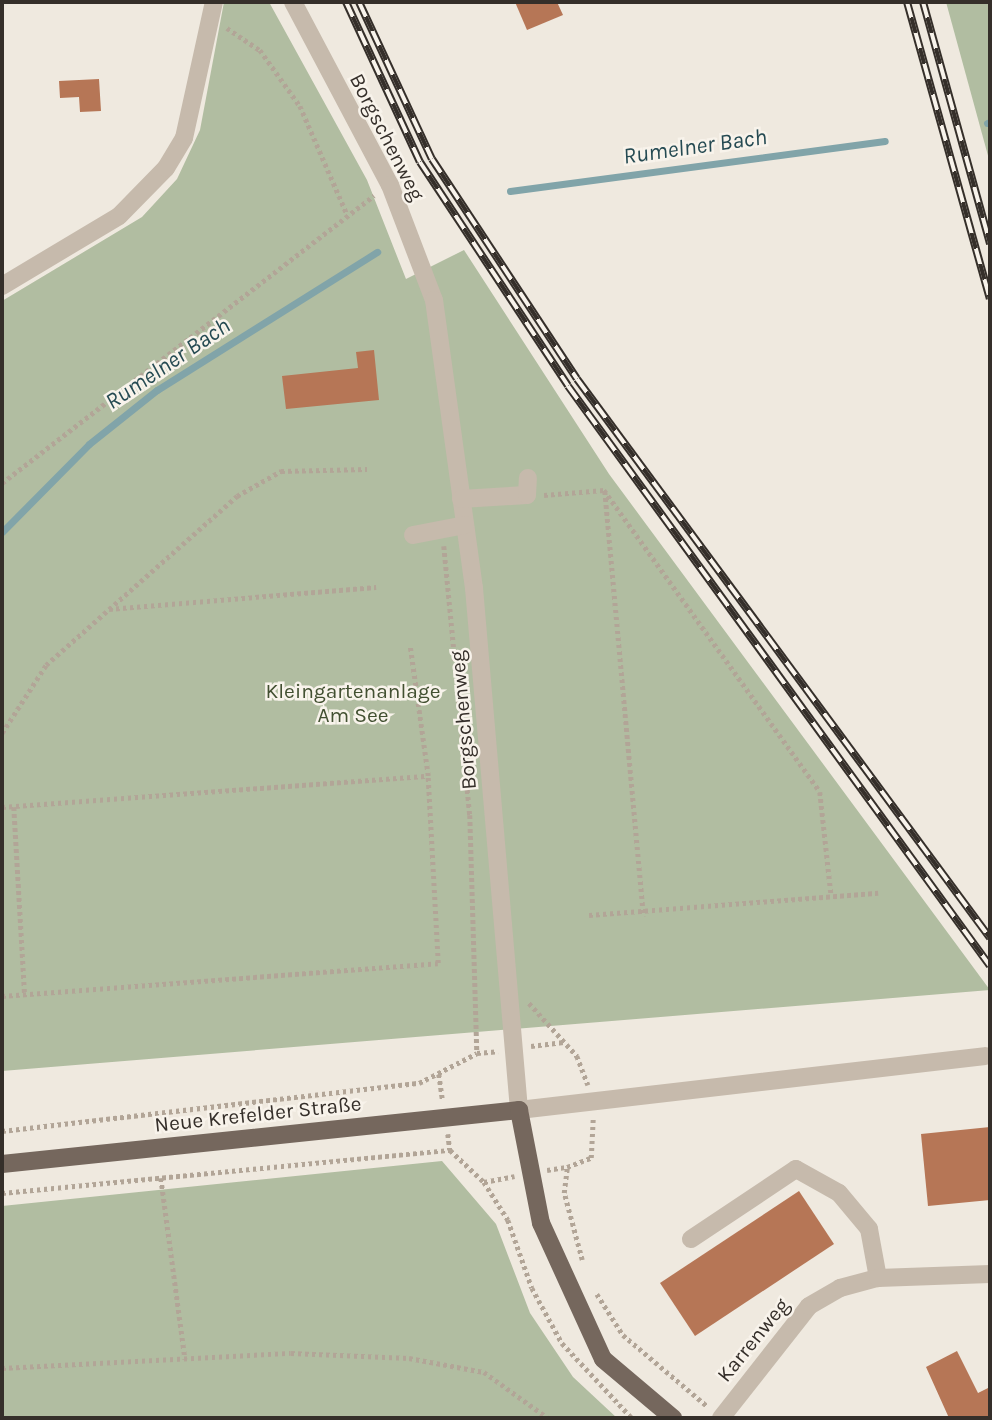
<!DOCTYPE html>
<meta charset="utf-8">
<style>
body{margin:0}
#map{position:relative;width:992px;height:1420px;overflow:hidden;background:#efe9df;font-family:Karla,sans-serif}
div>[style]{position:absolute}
.green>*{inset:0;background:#b1bda1}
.stream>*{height:7px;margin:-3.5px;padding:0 3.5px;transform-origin:3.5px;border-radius:3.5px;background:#81a4a9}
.building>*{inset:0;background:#b67656}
.path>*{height:4.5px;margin-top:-2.25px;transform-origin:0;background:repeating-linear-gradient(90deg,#b2a597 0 3.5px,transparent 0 7px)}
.minor>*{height:18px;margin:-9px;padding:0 9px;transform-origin:9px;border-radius:9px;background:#c6baac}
.major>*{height:18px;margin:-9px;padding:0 9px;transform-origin:9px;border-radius:9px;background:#75675d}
.rail>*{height:8px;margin-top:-4px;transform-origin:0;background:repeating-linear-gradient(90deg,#f8f3eb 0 16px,#352f2a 0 32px);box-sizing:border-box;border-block:2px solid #352f2a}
span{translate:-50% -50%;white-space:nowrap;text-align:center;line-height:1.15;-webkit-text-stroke:5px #f8f3eb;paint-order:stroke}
.street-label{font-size:21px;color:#352f2a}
.park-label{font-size:21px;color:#425031}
.water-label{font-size:23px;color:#254a52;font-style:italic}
.frame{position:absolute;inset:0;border:4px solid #352f2a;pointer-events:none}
</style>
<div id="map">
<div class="green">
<i style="clip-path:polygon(224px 2px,269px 2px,367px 180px,406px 279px,464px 250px,609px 474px,990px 990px,2px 1071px,2px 301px,142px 217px,177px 179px,200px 130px)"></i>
<i style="clip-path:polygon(946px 2px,990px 2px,990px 163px)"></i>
<i style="clip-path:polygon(442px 1161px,496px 1224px,530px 1313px,573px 1377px,617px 1418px,2px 1418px,2px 1206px)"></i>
</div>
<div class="stream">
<i style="left:987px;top:123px;width:3px;rotate:-18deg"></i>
<i style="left:510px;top:191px;width:378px;rotate:-7.6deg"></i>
<i style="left:2px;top:532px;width:124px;rotate:-45.3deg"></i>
<i style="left:89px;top:444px;width:87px;rotate:-38.5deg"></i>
<i style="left:157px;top:390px;width:260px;rotate:-32.1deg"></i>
</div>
<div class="building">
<i style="clip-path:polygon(515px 2px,557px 2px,563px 15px,527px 30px)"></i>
<i style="clip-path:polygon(99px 79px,101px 111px,80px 112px,79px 97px,60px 98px,59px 81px)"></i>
<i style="clip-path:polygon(374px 350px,379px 400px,286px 409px,282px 376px,358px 368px,356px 352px)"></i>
<i style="clip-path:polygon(990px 1127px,990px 1200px,928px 1206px,921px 1134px)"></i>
<i style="clip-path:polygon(799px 1191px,834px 1244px,695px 1336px,660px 1283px)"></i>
<i style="clip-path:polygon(957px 1351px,978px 1393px,990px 1387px,990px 1418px,949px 1418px,926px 1367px)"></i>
</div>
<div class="path">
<i style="left:227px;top:28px;width:40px;rotate:34deg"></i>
<i style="left:260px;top:50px;width:69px;rotate:54.5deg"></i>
<i style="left:300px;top:106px;width:118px;rotate:66.5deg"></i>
<i style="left:2px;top:483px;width:470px;rotate:-37.7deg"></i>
<i style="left:605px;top:491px;width:427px;rotate:84.8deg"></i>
<i style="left:544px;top:495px;width:60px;rotate:-4.8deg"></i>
<i style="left:604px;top:490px;width:371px;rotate:54.4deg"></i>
<i style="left:820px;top:792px;width:103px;rotate:83.8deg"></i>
<i style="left:444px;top:546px;width:270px;rotate:84.5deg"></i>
<i style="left:470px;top:815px;width:238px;rotate:88.3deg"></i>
<i style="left:109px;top:609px;width:268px;rotate:-4.7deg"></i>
<i style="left:2px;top:733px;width:81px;rotate:-57.1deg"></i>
<i style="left:46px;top:665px;width:255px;rotate:-41.5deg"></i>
<i style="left:237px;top:496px;width:51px;rotate:-29.6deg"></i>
<i style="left:281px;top:471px;width:86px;rotate:-1.3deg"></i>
<i style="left:2px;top:807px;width:427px;rotate:-4.2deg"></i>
<i style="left:14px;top:807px;width:188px;rotate:86.7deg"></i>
<i style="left:589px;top:915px;width:290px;rotate:-4.4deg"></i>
<i style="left:2px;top:996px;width:437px;rotate:-4.3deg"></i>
<i style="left:438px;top:963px;width:187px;rotate:-93.1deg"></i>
<i style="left:428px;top:776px;width:130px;rotate:-97.9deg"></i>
<i style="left:529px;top:1003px;width:72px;rotate:47.8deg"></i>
<i style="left:577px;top:1056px;width:31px;rotate:69deg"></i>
<i style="left:531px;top:1046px;width:33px;rotate:-7deg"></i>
<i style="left:439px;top:1074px;width:27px;rotate:82deg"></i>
<i style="left:2px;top:1131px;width:420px;rotate:-6.6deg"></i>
<i style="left:419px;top:1083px;width:65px;rotate:-27.3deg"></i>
<i style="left:477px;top:1053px;width:21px;rotate:-5deg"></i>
<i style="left:448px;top:1134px;width:16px;rotate:83deg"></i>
<i style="left:450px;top:1150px;width:47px;rotate:43.3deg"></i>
<i style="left:484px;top:1182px;width:45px;rotate:57.7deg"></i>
<i style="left:508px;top:1220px;width:72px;rotate:70.6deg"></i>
<i style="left:532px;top:1288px;width:63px;rotate:61.4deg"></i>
<i style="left:562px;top:1343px;width:103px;rotate:47deg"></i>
<i style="left:547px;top:1170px;width:20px;rotate:-9deg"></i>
<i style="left:161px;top:1178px;width:183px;rotate:82.4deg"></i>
<i style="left:484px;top:1182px;width:31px;rotate:-11deg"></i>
<i style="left:2px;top:1193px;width:450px;rotate:-5.5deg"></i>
<i style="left:582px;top:1260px;width:69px;rotate:-105deg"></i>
<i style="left:564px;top:1193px;width:26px;rotate:-83deg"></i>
<i style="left:567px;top:1167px;width:26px;rotate:-21deg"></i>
<i style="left:591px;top:1158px;width:40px;rotate:-87.1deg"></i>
<i style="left:597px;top:1294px;width:49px;rotate:57.6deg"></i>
<i style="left:623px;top:1335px;width:110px;rotate:40.2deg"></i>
<i style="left:2px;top:1368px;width:289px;rotate:-3deg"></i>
<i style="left:291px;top:1353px;width:118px;rotate:2.4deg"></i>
<i style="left:409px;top:1358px;width:76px;rotate:10.6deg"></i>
<i style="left:484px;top:1372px;width:79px;rotate:35.7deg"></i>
</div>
<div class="minor">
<i style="left:293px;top:2px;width:207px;rotate:62.1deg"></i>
<i style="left:390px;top:185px;width:123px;rotate:69.1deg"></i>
<i style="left:434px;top:300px;width:291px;rotate:82.1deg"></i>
<i style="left:474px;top:588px;width:524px;rotate:85.07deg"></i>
<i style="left:519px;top:1110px;width:469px;rotate:-6.6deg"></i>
<i style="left:2px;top:286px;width:136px;rotate:-30.9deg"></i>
<i style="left:119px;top:216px;width:67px;rotate:-45.6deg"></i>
<i style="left:166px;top:168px;width:35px;rotate:-59deg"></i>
<i style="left:184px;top:138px;width:139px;rotate:-77.6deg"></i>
<i style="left:461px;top:499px;width:66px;rotate:-3.5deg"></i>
<i style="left:527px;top:495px;width:17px;rotate:-87deg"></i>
<i style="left:413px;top:535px;width:53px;rotate:-10.9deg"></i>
<i style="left:691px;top:1239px;width:126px;rotate:-33.7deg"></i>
<i style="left:796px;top:1169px;width:49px;rotate:29.2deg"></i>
<i style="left:839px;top:1193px;width:47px;rotate:50.2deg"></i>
<i style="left:869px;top:1229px;width:50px;rotate:79.6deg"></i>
<i style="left:721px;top:1418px;width:142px;rotate:-51.8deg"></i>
<i style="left:809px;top:1306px;width:36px;rotate:-30deg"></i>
<i style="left:840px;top:1288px;width:39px;rotate:-15deg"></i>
<i style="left:878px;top:1278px;width:112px;rotate:-2deg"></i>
</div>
<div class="major">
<i style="left:2px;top:1164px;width:520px;rotate:-5.96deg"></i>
<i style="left:519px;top:1110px;width:115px;rotate:79deg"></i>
<i style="left:541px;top:1223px;width:149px;rotate:65.5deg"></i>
<i style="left:603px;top:1359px;width:92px;rotate:40.1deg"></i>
</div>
<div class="rail">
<i style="left:346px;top:2px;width:176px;rotate:65.2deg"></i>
<i style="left:420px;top:162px;width:268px;rotate:56.5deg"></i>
<i style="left:568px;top:386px;width:717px;rotate:53.96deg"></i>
<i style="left:359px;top:2px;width:173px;rotate:65.1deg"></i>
<i style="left:432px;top:159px;width:263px;rotate:56.6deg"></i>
<i style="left:577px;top:379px;width:695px;rotate:53.54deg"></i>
<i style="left:907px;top:2px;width:308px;rotate:74.4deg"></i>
<i style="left:923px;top:2px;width:251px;rotate:74.5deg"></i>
</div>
<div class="street-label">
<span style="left:387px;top:137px;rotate:63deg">Borgschenweg</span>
<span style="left:463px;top:720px;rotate:-95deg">Borgschenweg</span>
<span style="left:258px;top:1114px;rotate:-6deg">Neue Krefelder Straße</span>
<span style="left:753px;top:1340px;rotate:-51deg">Karrenweg</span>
</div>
<div class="park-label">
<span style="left:353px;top:703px">Kleingartenanlage<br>Am See</span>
</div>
<div class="water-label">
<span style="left:695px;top:147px;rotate:-8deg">Rumelner Bach</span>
<span style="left:168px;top:364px;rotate:-34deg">Rumelner Bach</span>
</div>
<div class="frame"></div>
</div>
